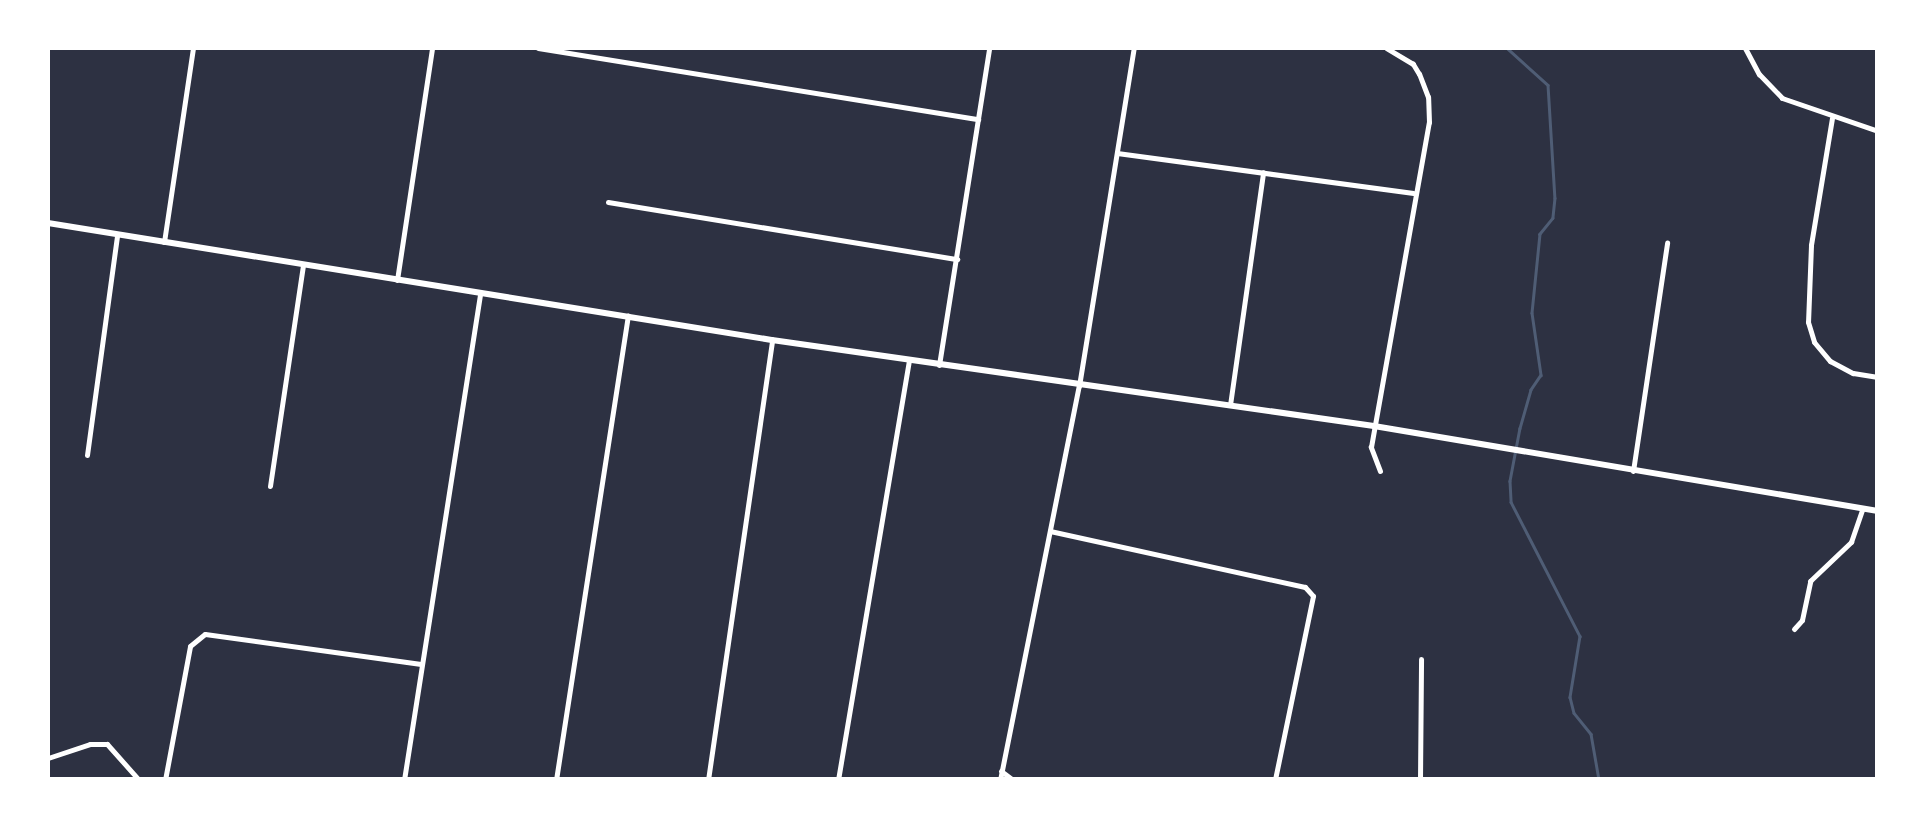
<!DOCTYPE html>
<style>
body{margin:0}
#map{position:relative;width:1925px;height:827px;overflow:hidden;background:#2d3142;font-family:"PT Serif",serif}
div>[style]{position:absolute}
.stream>*{height:2.5px;margin:-1.25px;padding:0 1.25px;transform-origin:1.25px;border-radius:1.25px;background:#4f5d75}
.minor>*{height:5px;margin:-2.5px;padding:0 2.5px;transform-origin:2.5px;border-radius:2.5px;background:#fff}
.tertiary>*{height:6px;margin:-3px;padding:0 3px;transform-origin:3px;border-radius:3px;background:#fff}
span{translate:-50% -50%;white-space:nowrap;text-align:center;line-height:1.15;-webkit-text-stroke:8px #fff;paint-order:stroke}
.frame{position:absolute;inset:0;border:50px solid #fff;pointer-events:none}
</style>
<div id="map">
<div class="stream">
<i style="left:1507px;top:48px;width:55px;rotate:42.1deg"></i>
<i style="left:1548px;top:85px;width:113px;rotate:86.5deg"></i>
<i style="left:1555px;top:198px;width:20px;rotate:96deg"></i>
<i style="left:1553px;top:218px;width:21px;rotate:129deg"></i>
<i style="left:1540px;top:234px;width:79px;rotate:95.8deg"></i>
<i style="left:1532px;top:313px;width:63px;rotate:81.7deg"></i>
<i style="left:1541px;top:375px;width:18px;rotate:124deg"></i>
<i style="left:1531px;top:390px;width:40px;rotate:106deg"></i>
<i style="left:1520px;top:428px;width:54px;rotate:100.7deg"></i>
<i style="left:1510px;top:481px;width:21px;rotate:87deg"></i>
<i style="left:1511px;top:502px;width:151px;rotate:62.8deg"></i>
<i style="left:1580px;top:636px;width:62px;rotate:99.3deg"></i>
<i style="left:1570px;top:697px;width:16px;rotate:76deg"></i>
<i style="left:1574px;top:713px;width:27px;rotate:51deg"></i>
<i style="left:1591px;top:734px;width:47px;rotate:80.1deg"></i>
</div>
<div class="minor">
<i style="left:538px;top:48px;width:446px;rotate:9.2deg"></i>
<i style="left:1745px;top:48px;width:30px;rotate:62deg"></i>
<i style="left:1759px;top:74px;width:33px;rotate:46deg"></i>
<i style="left:1782px;top:98px;width:102px;rotate:19deg"></i>
<i style="left:1832px;top:118px;width:129px;rotate:99.4deg"></i>
<i style="left:1811px;top:245px;width:77px;rotate:92.2deg"></i>
<i style="left:1808px;top:322px;width:21px;rotate:73deg"></i>
<i style="left:1814px;top:342px;width:25px;rotate:50deg"></i>
<i style="left:1830px;top:361px;width:26px;rotate:28deg"></i>
<i style="left:1853px;top:373px;width:25px;rotate:9deg"></i>
<i style="left:1117px;top:153px;width:299px;rotate:7.7deg"></i>
<i style="left:608px;top:202px;width:354px;rotate:9.3deg"></i>
<i style="left:164px;top:242px;width:196px;rotate:-81.5deg"></i>
<i style="left:397px;top:280px;width:235px;rotate:-81.4deg"></i>
<i style="left:939px;top:365px;width:321px;rotate:-81deg"></i>
<i style="left:1230px;top:405px;width:235px;rotate:-81.9deg"></i>
<i style="left:87px;top:455px;width:221px;rotate:-82.2deg"></i>
<i style="left:1380px;top:471px;width:26px;rotate:-111deg"></i>
<i style="left:1371px;top:447px;width:330px;rotate:-79.9deg"></i>
<i style="left:1429px;top:122px;width:25px;rotate:-92deg"></i>
<i style="left:1428px;top:97px;width:25px;rotate:-111deg"></i>
<i style="left:1419px;top:74px;width:12px;rotate:-121deg"></i>
<i style="left:1413px;top:64px;width:31px;rotate:-149deg"></i>
<i style="left:1633px;top:471px;width:231px;rotate:-81.5deg"></i>
<i style="left:270px;top:486px;width:222px;rotate:-81.5deg"></i>
<i style="left:1050px;top:531px;width:261px;rotate:12.4deg"></i>
<i style="left:1305px;top:587px;width:12px;rotate:48deg"></i>
<i style="left:1313px;top:596px;width:188px;rotate:101.7deg"></i>
<i style="left:1794px;top:629px;width:12px;rotate:-48deg"></i>
<i style="left:1802px;top:620px;width:40px;rotate:-78deg"></i>
<i style="left:1810px;top:581px;width:57px;rotate:-43.6deg"></i>
<i style="left:1851px;top:542px;width:36px;rotate:-71deg"></i>
<i style="left:48px;top:758px;width:44px;rotate:-18.4deg"></i>
<i style="left:90px;top:744px;width:17px"></i>
<i style="left:107px;top:744px;width:48px;rotate:48.4deg"></i>
<i style="left:1001px;top:771px;width:15px;rotate:37deg"></i>
<i style="left:165px;top:780px;width:136px;rotate:-79.4deg"></i>
<i style="left:190px;top:646px;width:19px;rotate:-39deg"></i>
<i style="left:205px;top:634px;width:218px;rotate:7.9deg"></i>
<i style="left:404px;top:780px;width:492px;rotate:-81.1deg"></i>
<i style="left:556px;top:780px;width:470px;rotate:-81.2deg"></i>
<i style="left:708px;top:780px;width:445px;rotate:-81.7deg"></i>
<i style="left:838px;top:780px;width:425px;rotate:-80.4deg"></i>
<i style="left:1000px;top:780px;width:402px;rotate:-78.7deg"></i>
<i style="left:1079px;top:386px;width:342px;rotate:-80.8deg"></i>
<i style="left:1420px;top:780px;width:121px;rotate:-89.5deg"></i>
</div>
<div class="tertiary">
<i style="left:48px;top:223px;width:733px;rotate:9.18deg"></i>
<i style="left:772px;top:340px;width:608px;rotate:8.13deg"></i>
<i style="left:1374px;top:426px;width:511px;rotate:9.57deg"></i>
</div>
<div class="frame"></div>
</div>
